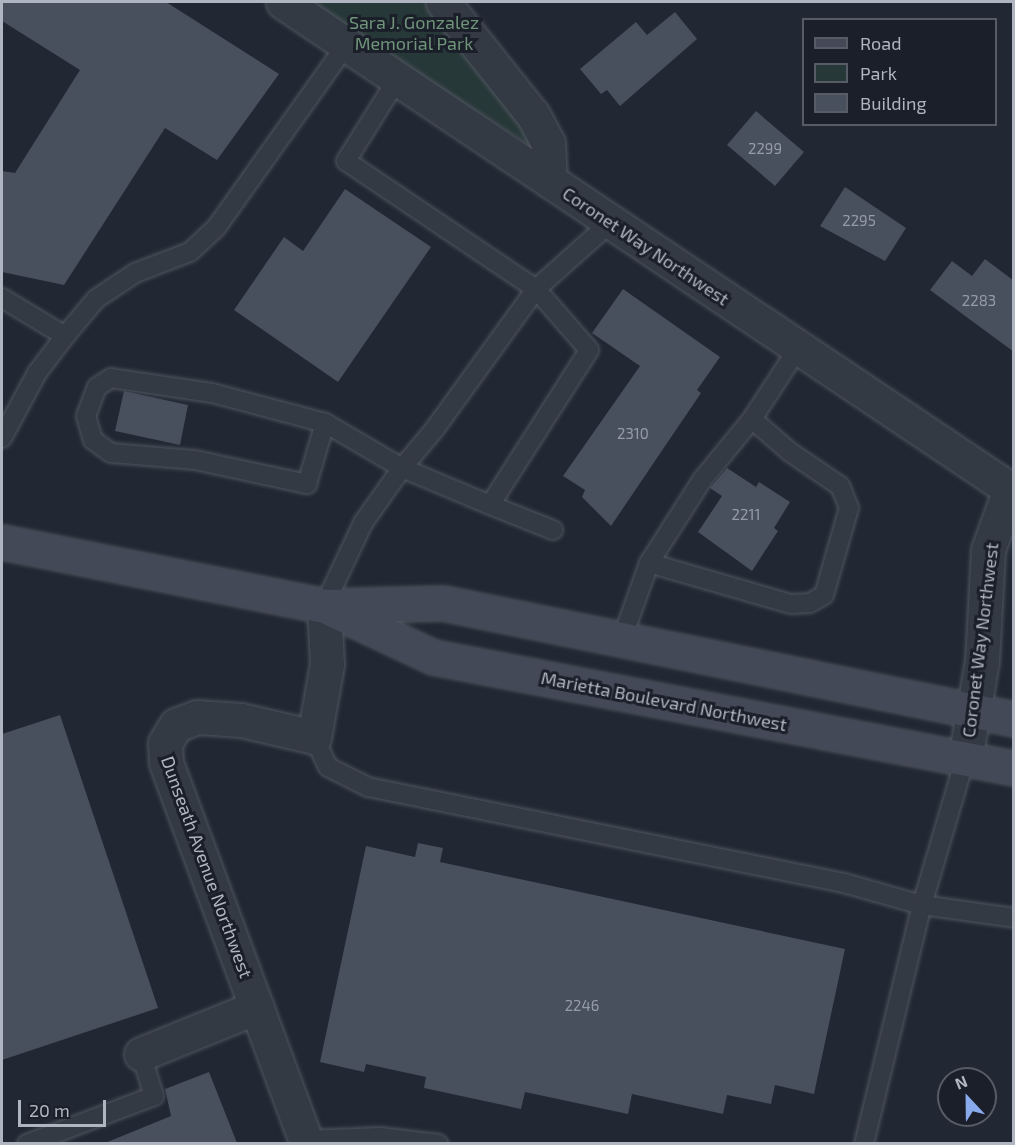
<!DOCTYPE html>
<style>
body{margin:0}
#map{position:relative;width:1015px;height:1145px;overflow:hidden;background:#212833;font-family:"Exo 2",sans-serif}
div>[style]{position:absolute}
.green>*{inset:0;background:#273838}
.building>*{inset:0;background:#484f5d}
.roads{filter:drop-shadow(0 0 2px #4f555f) drop-shadow(0 0 2px #4f555f)}
.service>*{height:18px;margin:-9px;padding:0 9px;transform-origin:9px;border-radius:9px;background:#343a44}
.minor>*{height:33px;margin:-16.5px;padding:0 16.5px;transform-origin:16.5px;border-radius:16.5px;background:#343a44}
.secondary>*{height:33px;margin:-16.5px;padding:0 16.5px;transform-origin:16.5px;border-radius:16.5px;background:#434957}
span{translate:-50% -50%;white-space:nowrap;text-align:center;line-height:1.15;-webkit-text-stroke:6px #1a1f29;paint-order:stroke}
.number-label{font-size:15px;color:#959ca8}
.number-label span{-webkit-text-stroke-width:0}
.park-label{font-size:18px;color:#70947a}
.street-label{font-size:18px;color:#afb5c1}
.frame{position:absolute;inset:0;border:3px solid #afb5c1;pointer-events:none}
.legend{position:absolute;left:802px;top:18px;width:195px;height:108px;box-sizing:border-box;background:#1a1f29;border:2px solid #565b66;margin:0;padding:8px 10px;list-style:none;font-size:18px;color:#afb5c1}
.legend li{display:flex;align-items:center;gap:12px;height:30px}
.legend b{width:30px;border:2px solid #565b66}
.north{position:absolute;left:937px;top:1067px;width:60px;height:60px;box-sizing:border-box;background:#1a1f29;border:2px solid #565b66;border-radius:50%;rotate:338deg;font-size:16px;font-weight:700;line-height:24px;text-align:center;color:#afb5c1}
.north::after{content:'';display:block;margin:auto;width:21px;height:27px;background:#8aabeb;clip-path:polygon(50% 0,100% 100%,50% 72%,0 100%)}
.scale{position:absolute;left:18px;top:1100px;width:88px;height:27px;box-sizing:border-box;border:3px solid #afb5c1;border-top:0;padding-left:8px;font-size:18px;line-height:21px;white-space:nowrap;color:#afb5c1;-webkit-text-stroke:4px #1a1f29;paint-order:stroke}
</style>
<div id="map">
<div class="green">
<i style="clip-path:polygon(306px 2px,429px 2px,551px 159px)"></i>
</div>
<div class="building">
<i style="clip-path:polygon(2px 2px,166px 2px,279px 74px,217px 160px,165px 128px,64px 285px,2px 272px,2px 171px,15px 173px,80px 70px,2px 21px)"></i>
<i style="clip-path:polygon(675px 12px,697px 39px,620px 106px,607px 90px,601px 94px,580px 69px,636px 22px,647px 35px)"></i>
<i style="clip-path:polygon(756px 111px,804px 152px,775px 186px,727px 145px)"></i>
<i style="clip-path:polygon(845px 187px,906px 228px,885px 261px,820px 226px)"></i>
<i style="clip-path:polygon(345px 189px,431px 247px,338px 382px,234px 310px,284px 237px,303px 251px)"></i>
<i style="clip-path:polygon(985px 259px,1014px 281px,1014px 352px,930px 290px,952px 261px,972px 276px)"></i>
<i style="clip-path:polygon(623px 289px,720px 357px,697px 390px,701px 393px,611px 526px,582px 497px,585px 490px,563px 476px,640px 366px,592px 333px)"></i>
<i style="clip-path:polygon(124px 391px,188px 405px,180px 445px,115px 431px)"></i>
<i style="clip-path:polygon(727px 468px,756px 487px,759px 482px,790px 502px,774px 528px,778px 531px,752px 571px,698px 532px,722px 496px,710px 488px)"></i>
<i style="clip-path:polygon(60px 715px,158px 1008px,2px 1060px,2px 734px)"></i>
<i style="clip-path:polygon(418px 843px,443px 848px,440px 862px,845px 949px,814px 1094px,775px 1085px,771px 1104px,727px 1095px,723px 1114px,632px 1094px,628px 1114px,525px 1092px,521px 1109px,424px 1088px,426px 1077px,366px 1064px,364px 1072px,320px 1062px,366px 846px,415px 857px)"></i>
<i style="clip-path:polygon(209px 1072px,237px 1143px,105px 1143px,171px 1116px,165px 1089px)"></i>
</div>
<div class="roads">
<div class="service">
<i style="left:398px;top:78px;width:98px;rotate:122.1deg"></i>
<i style="left:346px;top:161px;width:229px;rotate:34deg"></i>
<i style="left:536px;top:289px;width:174px;rotate:125.9deg"></i>
<i style="left:434px;top:430px;width:50px;rotate:130.1deg"></i>
<i style="left:402px;top:468px;width:95px;rotate:22.8deg"></i>
<i style="left:490px;top:505px;width:184px;rotate:-57.4deg"></i>
<i style="left:589px;top:350px;width:81px;rotate:-131deg"></i>
<i style="left:536px;top:289px;width:101px;rotate:-41.8deg"></i>
<i style="left:2px;top:298px;width:74px;rotate:31.1deg"></i>
<i style="left:65px;top:336px;width:46px;rotate:127.1deg"></i>
<i style="left:37px;top:373px;width:74px;rotate:118.3deg"></i>
<i style="left:65px;top:336px;width:48px;rotate:-50deg"></i>
<i style="left:96px;top:299px;width:47px;rotate:-33.7deg"></i>
<i style="left:135px;top:273px;width:59px;rotate:-20.9deg"></i>
<i style="left:190px;top:252px;width:35px;rotate:-43deg"></i>
<i style="left:216px;top:228px;width:226px;rotate:-54.6deg"></i>
<i style="left:490px;top:505px;width:68px;rotate:21.6deg"></i>
<i style="left:649px;top:563px;width:148px;rotate:16.1deg"></i>
<i style="left:791px;top:604px;width:19px;rotate:-3deg"></i>
<i style="left:810px;top:603px;width:16px;rotate:-30deg"></i>
<i style="left:824px;top:595px;width:91px;rotate:-74deg"></i>
<i style="left:849px;top:508px;width:24px;rotate:-112deg"></i>
<i style="left:840px;top:486px;width:60px;rotate:-145.8deg"></i>
<i style="left:790px;top:452px;width:50px;rotate:-139deg"></i>
<i style="left:324px;top:606px;width:92px;rotate:-64.8deg"></i>
<i style="left:363px;top:523px;width:67px;rotate:-54.7deg"></i>
<i style="left:402px;top:468px;width:89px;rotate:-149.7deg"></i>
<i style="left:325px;top:423px;width:117px;rotate:-165.1deg"></i>
<i style="left:212px;top:393px;width:102px;rotate:-171.6deg"></i>
<i style="left:111px;top:378px;width:17px;rotate:147deg"></i>
<i style="left:97px;top:387px;width:31px;rotate:111deg"></i>
<i style="left:86px;top:416px;width:25px;rotate:74deg"></i>
<i style="left:93px;top:440px;width:22px;rotate:36deg"></i>
<i style="left:111px;top:453px;width:84px;rotate:4.8deg"></i>
<i style="left:195px;top:460px;width:115px;rotate:12.1deg"></i>
<i style="left:307px;top:484px;width:64px;rotate:-73.6deg"></i>
<i style="left:622px;top:639px;width:81px;rotate:-70.4deg"></i>
<i style="left:649px;top:563px;width:98px;rotate:-57.4deg"></i>
<i style="left:702px;top:480px;width:79px;rotate:-50.7deg"></i>
<i style="left:752px;top:419px;width:86px;rotate:-56.9deg"></i>
<i style="left:314px;top:737px;width:33px;rotate:65deg"></i>
<i style="left:328px;top:767px;width:45px;rotate:26.6deg"></i>
<i style="left:368px;top:787px;width:486px;rotate:11.4deg"></i>
<i style="left:844px;top:883px;width:81px;rotate:15.8deg"></i>
<i style="left:922px;top:905px;width:152px;rotate:-73.6deg"></i>
<i style="left:306px;top:1140px;width:74px;rotate:-2.3deg"></i>
<i style="left:380px;top:1137px;width:59px;rotate:6.8deg"></i>
<i style="left:27px;top:1144px;width:136px;rotate:-20.7deg"></i>
<i style="left:154px;top:1096px;width:44px;rotate:-107.2deg"></i>
<i style="left:864px;top:1144px;width:246px;rotate:-76.4deg"></i>
<i style="left:922px;top:905px;width:93px;rotate:8deg"></i>
</div>
<div class="minor">
<i style="left:283px;top:2px;width:880px;rotate:33.83deg"></i>
<i style="left:443px;top:2px;width:144px;rotate:51.5deg"></i>
<i style="left:533px;top:115px;width:32px;rotate:62deg"></i>
<i style="left:548px;top:143px;width:38px;rotate:87deg"></i>
<i style="left:965px;top:759px;width:99px;rotate:-80.2deg"></i>
<i style="left:982px;top:661px;width:111px;rotate:-86.9deg"></i>
<i style="left:988px;top:550px;width:65px;rotate:-70.2deg"></i>
<i style="left:141px;top:1054px;width:125px;rotate:-22.1deg"></i>
<i style="left:307px;top:1144px;width:407px;rotate:-110.3deg"></i>
<i style="left:166px;top:762px;width:19px;rotate:-93deg"></i>
<i style="left:165px;top:743px;width:21px;rotate:-59deg"></i>
<i style="left:176px;top:725px;width:22px;rotate:-21deg"></i>
<i style="left:197px;top:717px;width:44px;rotate:3.9deg"></i>
<i style="left:241px;top:720px;width:75px;rotate:13.1deg"></i>
<i style="left:314px;top:737px;width:74px;rotate:-79.9deg"></i>
<i style="left:327px;top:664px;width:58px;rotate:-93deg"></i>
</div>
<div class="secondary">
<i style="left:2px;top:542px;width:328px;rotate:11.2deg"></i>
<i style="left:324px;top:606px;width:119px;rotate:-1.4deg"></i>
<i style="left:443px;top:603px;width:583px;rotate:11.48deg"></i>
<i style="left:331px;top:609px;width:113px;rotate:25.2deg"></i>
<i style="left:433px;top:657px;width:592px;rotate:10.82deg"></i>
</div>
</div>
<div class="number-label">
<span style="left:765px;top:149px">2299</span>
<span style="left:859px;top:221px">2295</span>
<span style="left:979px;top:301px">2283</span>
<span style="left:633px;top:434px">2310</span>
<span style="left:746px;top:515px">2211</span>
<span style="left:582px;top:1006px">2246</span>
</div>
<div class="park-label">
<span style="left:414px;top:33px">Sara J. Gonzalez<br>Memorial Park</span>
</div>
<div class="street-label">
<span style="left:646px;top:246px;rotate:34deg">Coronet Way Northwest</span>
<span style="left:980px;top:640px;rotate:-83deg">Coronet Way Northwest</span>
<span style="left:664px;top:701px;rotate:11deg">Marietta Boulevard Northwest</span>
<span style="left:207px;top:867px;rotate:70deg">Dunseath Avenue Northwest</span>
</div>
<div class="frame"></div>
<ul class="legend">
<li><b style="height:8px;background:#434957"></b>Road</li>
<li><b style="height:16px;background:#273838"></b>Park</li>
<li><b style="height:16px;background:#484f5d"></b>Building</li>
</ul>
<div class="north">N</div>
<div class="scale">20 m</div>
</div>
